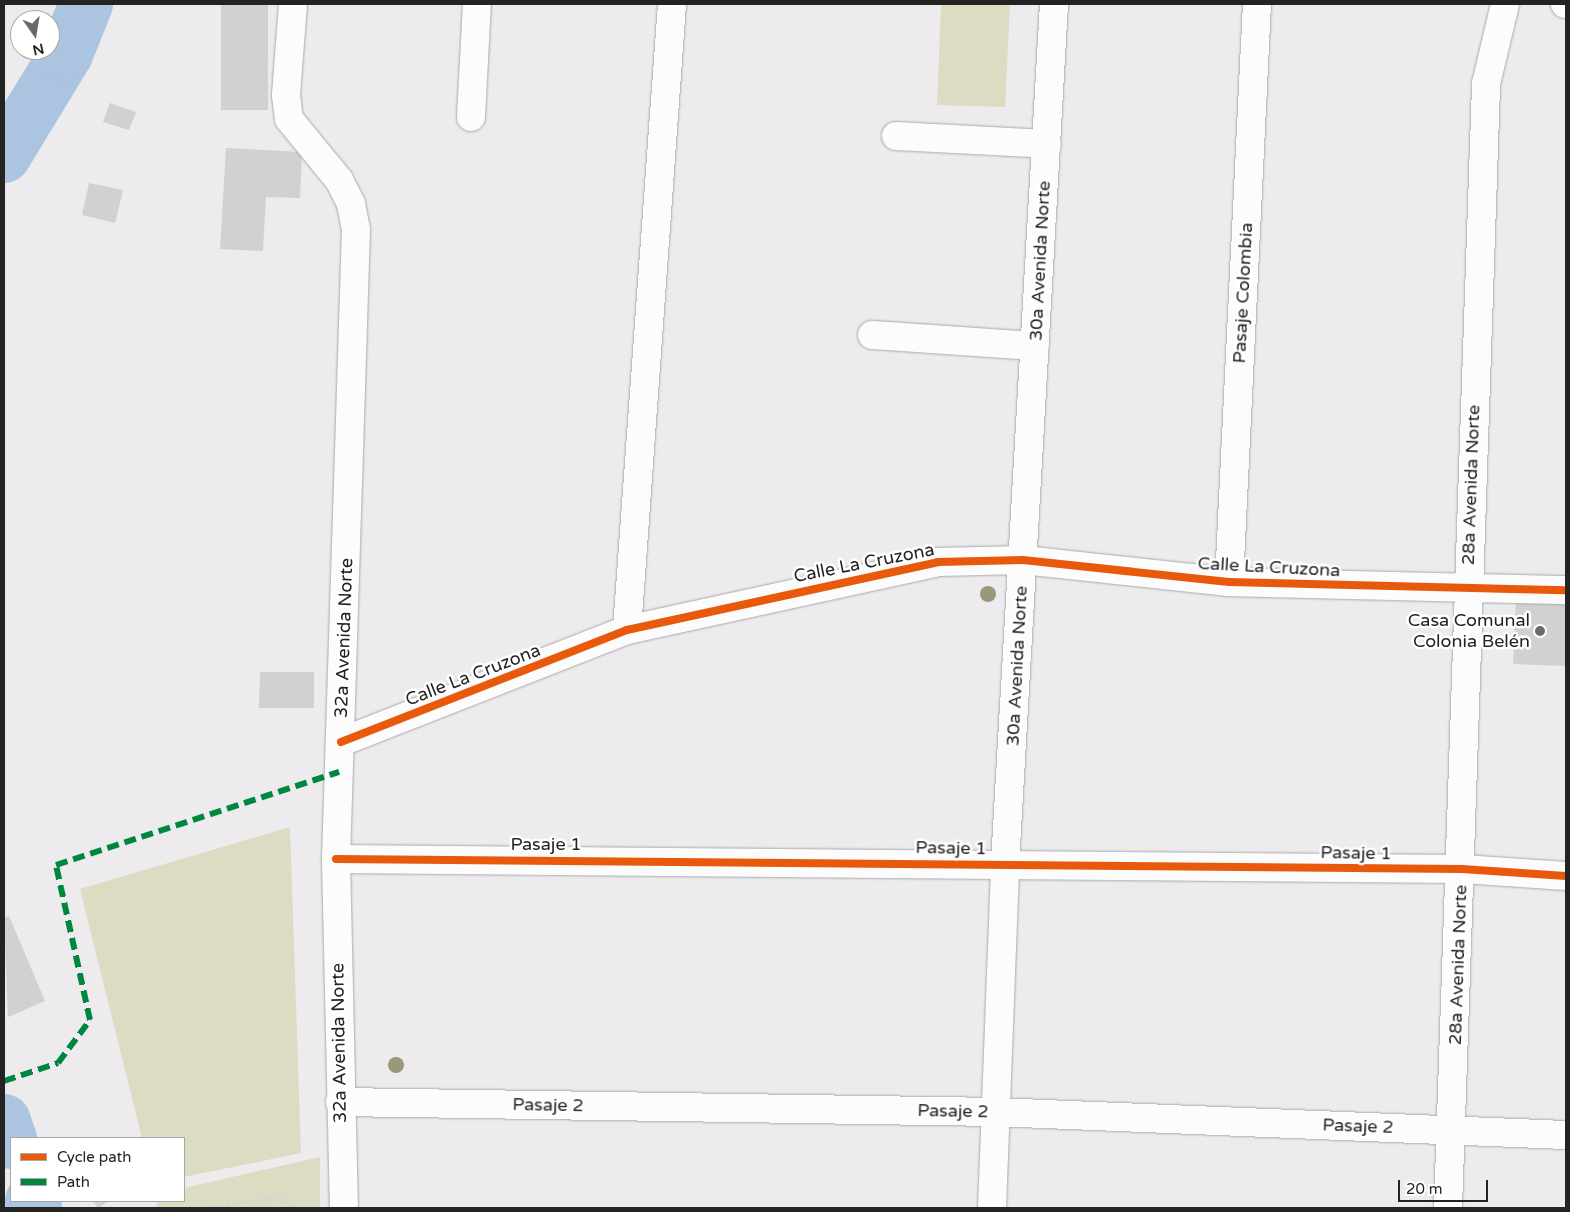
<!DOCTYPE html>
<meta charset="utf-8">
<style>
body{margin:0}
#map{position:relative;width:1570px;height:1212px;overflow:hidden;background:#edebee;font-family:"Varela Round",sans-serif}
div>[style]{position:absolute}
.green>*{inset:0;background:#dcdcc3}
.river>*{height:54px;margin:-27px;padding:0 27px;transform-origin:27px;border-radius:27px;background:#abc4e0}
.building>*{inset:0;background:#d2d0d0}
.path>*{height:3px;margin-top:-1.5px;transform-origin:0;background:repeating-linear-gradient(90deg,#d5d5d6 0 4px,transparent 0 6.5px)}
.roads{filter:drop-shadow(0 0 1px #a9a8aa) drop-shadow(0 0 1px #a9a8aa)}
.minor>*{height:28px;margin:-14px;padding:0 14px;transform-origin:14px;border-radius:14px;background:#fcfcfc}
.quiet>*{height:6px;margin-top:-3px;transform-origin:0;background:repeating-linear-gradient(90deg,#00873e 0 12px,transparent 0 18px)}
.cycleway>*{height:8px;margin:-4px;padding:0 4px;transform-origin:4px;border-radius:4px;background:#e8590c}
.trees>*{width:16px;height:16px;margin:-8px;border-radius:50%;background:#99987a}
.dots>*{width:14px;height:14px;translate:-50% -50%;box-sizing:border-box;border:2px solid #fff;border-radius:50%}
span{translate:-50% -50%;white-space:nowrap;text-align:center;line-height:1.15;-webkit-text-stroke:5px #fff;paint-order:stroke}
.street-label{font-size:18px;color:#242324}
.poi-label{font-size:18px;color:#242324}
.right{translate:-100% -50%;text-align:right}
.frame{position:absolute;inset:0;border:5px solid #242324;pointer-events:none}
.legend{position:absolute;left:10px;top:1137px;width:175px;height:65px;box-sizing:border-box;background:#fff;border:1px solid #a7a7a7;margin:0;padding:6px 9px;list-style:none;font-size:15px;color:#242324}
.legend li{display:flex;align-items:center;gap:10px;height:25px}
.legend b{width:25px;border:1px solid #a7a7a7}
.north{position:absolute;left:10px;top:10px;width:50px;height:50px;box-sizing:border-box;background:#fff;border:1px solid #a7a7a7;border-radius:50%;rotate:167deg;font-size:14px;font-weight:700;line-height:20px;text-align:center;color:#242324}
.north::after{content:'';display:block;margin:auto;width:18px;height:22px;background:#6a696b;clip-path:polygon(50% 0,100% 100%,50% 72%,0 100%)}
.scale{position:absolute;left:1398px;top:1180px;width:90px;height:22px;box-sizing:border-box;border:2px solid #242324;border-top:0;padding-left:6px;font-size:15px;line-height:18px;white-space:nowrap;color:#242324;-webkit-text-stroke:4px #fff;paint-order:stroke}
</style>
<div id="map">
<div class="green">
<i style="clip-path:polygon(941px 4px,1010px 4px,1005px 107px,937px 105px)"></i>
<i style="clip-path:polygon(290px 827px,301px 1153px,184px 1177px,184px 1138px,142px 1138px,80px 889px)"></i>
<i style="clip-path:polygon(320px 1157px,320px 1208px,158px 1208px,156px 1201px,184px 1201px,184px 1188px)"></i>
</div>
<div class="river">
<i style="left:4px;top:156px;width:119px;rotate:-58.7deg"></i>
<i style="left:66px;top:54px;width:54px;rotate:-68.2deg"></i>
<i style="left:4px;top:1121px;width:22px;rotate:72deg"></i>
<i style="left:32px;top:1201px;width:8px;rotate:67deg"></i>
</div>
<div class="building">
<i style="clip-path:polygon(221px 4px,268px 4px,268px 110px,221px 110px)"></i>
<i style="clip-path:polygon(110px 103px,136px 112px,129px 130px,103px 122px)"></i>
<i style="clip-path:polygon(226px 148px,302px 152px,300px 198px,266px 197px,263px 251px,220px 249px)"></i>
<i style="clip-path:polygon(89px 183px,123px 190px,115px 223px,82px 215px)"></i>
<i style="clip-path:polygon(1516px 597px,1566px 599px,1566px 666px,1513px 664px)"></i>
<i style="clip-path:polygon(260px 672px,314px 672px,314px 708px,259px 708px)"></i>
<i style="clip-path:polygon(9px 916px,45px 1001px,8px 1017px,4px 918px)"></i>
<i style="clip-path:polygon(93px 1201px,109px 1201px,98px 1208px)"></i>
</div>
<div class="path">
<i style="left:207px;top:1208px;width:73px;rotate:-9.5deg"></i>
<i style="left:279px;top:1196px;width:18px;rotate:41deg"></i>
</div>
<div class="roads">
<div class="minor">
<i style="left:293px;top:4px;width:91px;rotate:94.4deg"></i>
<i style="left:286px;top:95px;width:24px;rotate:83deg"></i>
<i style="left:289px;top:119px;width:79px;rotate:50.7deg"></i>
<i style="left:339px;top:180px;width:27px;rotate:63deg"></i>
<i style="left:351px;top:204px;width:26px;rotate:79deg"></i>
<i style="left:356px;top:230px;width:629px;rotate:91.82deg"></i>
<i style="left:336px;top:859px;width:349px;rotate:88.7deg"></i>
<i style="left:1565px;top:4px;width:1px"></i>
<i style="left:471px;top:117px;width:113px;rotate:-87deg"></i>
<i style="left:896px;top:136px;width:151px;rotate:3deg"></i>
<i style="left:872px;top:335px;width:163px;rotate:3.9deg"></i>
<i style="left:1229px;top:582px;width:579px;rotate:-87.23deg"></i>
<i style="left:627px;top:630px;width:628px;rotate:-85.89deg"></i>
<i style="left:341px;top:742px;width:307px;rotate:-21.4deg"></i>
<i style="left:627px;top:630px;width:318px;rotate:-12.3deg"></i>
<i style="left:938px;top:562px;width:85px;rotate:-1.3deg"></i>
<i style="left:1023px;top:560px;width:207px;rotate:6.1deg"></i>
<i style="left:1229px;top:582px;width:337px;rotate:1.4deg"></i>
<i style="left:336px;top:859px;width:1126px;rotate:0.51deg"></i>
<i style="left:1462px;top:869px;width:104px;rotate:3.9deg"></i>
<i style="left:340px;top:1102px;width:655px;rotate:0.87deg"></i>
<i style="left:995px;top:1112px;width:571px;rotate:2.31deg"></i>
<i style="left:992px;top:1208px;width:344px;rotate:-87.8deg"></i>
<i style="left:1005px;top:864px;width:861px;rotate:-86.74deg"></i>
<i style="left:1448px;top:1208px;width:1125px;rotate:-88.06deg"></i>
<i style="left:1486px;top:84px;width:82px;rotate:-76.6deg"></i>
</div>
</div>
<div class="quiet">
<i style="left:4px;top:1081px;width:57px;rotate:-18.4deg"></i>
<i style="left:58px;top:1063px;width:54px;rotate:-53.3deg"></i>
<i style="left:90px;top:1020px;width:159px;rotate:-102.4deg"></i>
<i style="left:56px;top:865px;width:298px;rotate:-18.2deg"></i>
</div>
<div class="cycleway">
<i style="left:341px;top:742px;width:307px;rotate:-21.4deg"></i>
<i style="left:627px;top:630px;width:318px;rotate:-12.3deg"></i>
<i style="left:938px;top:562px;width:85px;rotate:-1.3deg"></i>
<i style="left:1023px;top:560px;width:207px;rotate:6.1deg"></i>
<i style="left:1229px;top:582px;width:337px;rotate:1.4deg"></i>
<i style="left:336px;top:859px;width:1126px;rotate:0.51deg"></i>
<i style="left:1462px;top:869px;width:104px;rotate:3.9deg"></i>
</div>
<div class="trees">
<i style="left:988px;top:594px"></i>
<i style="left:396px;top:1065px"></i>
</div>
<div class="dots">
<i style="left:1540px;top:631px;background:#6a696b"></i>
</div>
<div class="street-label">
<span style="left:1040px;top:261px;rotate:-87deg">30a Avenida Norte</span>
<span style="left:1243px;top:293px;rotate:-87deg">Pasaje Colombia</span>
<span style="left:1471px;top:485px;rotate:-88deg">28a Avenida Norte</span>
<span style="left:864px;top:563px;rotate:-11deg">Calle La Cruzona</span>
<span style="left:1269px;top:567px;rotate:3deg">Calle La Cruzona</span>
<span style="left:344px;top:638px;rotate:-88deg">32a Avenida Norte</span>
<span style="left:1017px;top:666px;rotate:-87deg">30a Avenida Norte</span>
<span style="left:473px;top:675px;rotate:-21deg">Calle La Cruzona</span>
<span style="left:546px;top:844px">Pasaje 1</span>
<span style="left:951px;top:848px;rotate:1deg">Pasaje 1</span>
<span style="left:1356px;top:853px;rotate:1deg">Pasaje 1</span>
<span style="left:1458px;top:965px;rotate:-88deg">28a Avenida Norte</span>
<span style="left:339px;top:1043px;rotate:-91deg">32a Avenida Norte</span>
<span style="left:548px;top:1105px;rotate:1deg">Pasaje 2</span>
<span style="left:953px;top:1111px;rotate:1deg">Pasaje 2</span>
<span style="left:1358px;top:1126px;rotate:2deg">Pasaje 2</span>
</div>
<div class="poi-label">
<span class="right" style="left:1530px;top:631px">Casa Comunal<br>Colonia Belén</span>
</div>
<div class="frame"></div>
<ul class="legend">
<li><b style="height:6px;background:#e8590c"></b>Cycle path</li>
<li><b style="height:6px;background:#00873e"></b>Path</li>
</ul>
<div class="north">N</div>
<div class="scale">20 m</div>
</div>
